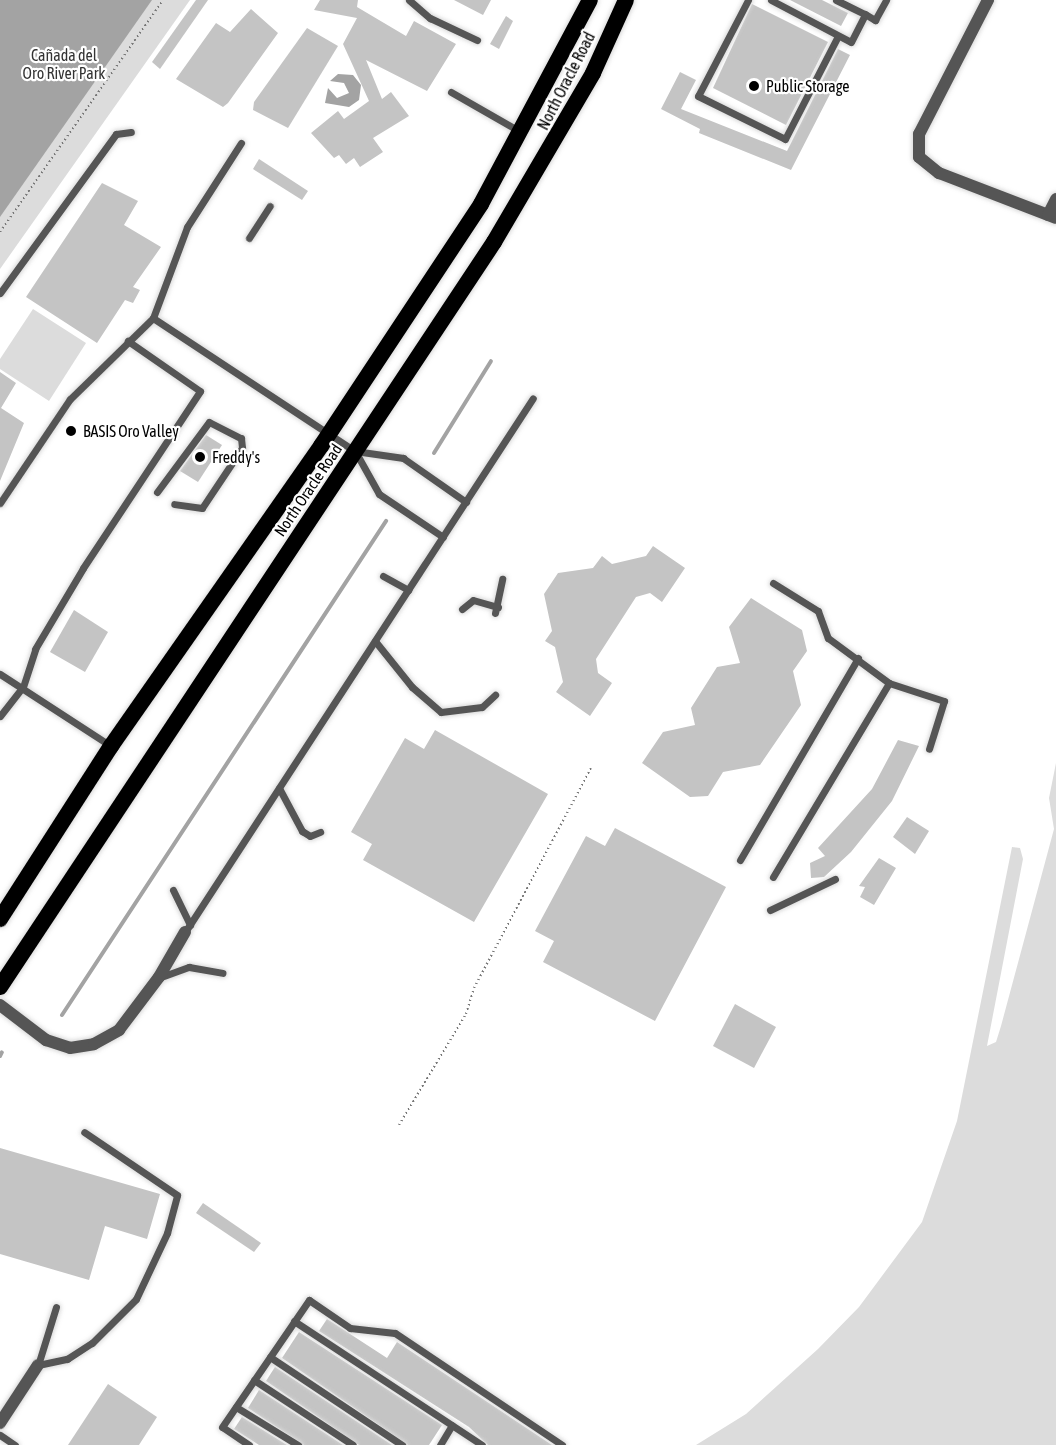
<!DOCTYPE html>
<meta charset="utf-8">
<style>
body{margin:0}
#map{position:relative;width:1056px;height:1445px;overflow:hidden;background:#fff;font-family:"Asap Condensed",sans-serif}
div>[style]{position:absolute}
.green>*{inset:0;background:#dcdcdc}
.water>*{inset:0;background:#a3a3a3}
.stream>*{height:4px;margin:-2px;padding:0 2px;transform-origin:2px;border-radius:2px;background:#a3a3a3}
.building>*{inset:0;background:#c4c4c4}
.path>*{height:2px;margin-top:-1px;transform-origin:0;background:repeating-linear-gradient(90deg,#777 0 1.5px,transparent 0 4.5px)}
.roads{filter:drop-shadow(0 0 2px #dbdbdb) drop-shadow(0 0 2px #dbdbdb)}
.service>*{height:7px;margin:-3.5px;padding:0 3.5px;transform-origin:3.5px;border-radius:3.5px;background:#555}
.minor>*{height:12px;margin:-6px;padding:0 6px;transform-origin:6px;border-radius:6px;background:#555}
.trunk>*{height:16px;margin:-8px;padding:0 8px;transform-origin:8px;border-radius:8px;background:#000}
.dots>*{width:16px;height:16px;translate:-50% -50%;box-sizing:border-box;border:3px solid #fff;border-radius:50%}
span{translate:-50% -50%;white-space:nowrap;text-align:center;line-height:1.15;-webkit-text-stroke:4.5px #fff;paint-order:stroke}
.park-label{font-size:16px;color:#333}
.street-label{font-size:16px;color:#000}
.poi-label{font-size:16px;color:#000}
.left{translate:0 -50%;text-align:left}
</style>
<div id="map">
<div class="green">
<i style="clip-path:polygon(0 0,190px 0,0 269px)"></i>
<i style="clip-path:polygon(33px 309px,86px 343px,49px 401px,0 369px,0 359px)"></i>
<i style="clip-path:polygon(1056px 763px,1056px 1445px,696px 1445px,746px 1414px,818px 1349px,859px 1307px,922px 1222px,957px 1121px,1012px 847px,1020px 848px,1023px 859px,987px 1046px,996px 1042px,1001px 1026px,1054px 829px,1049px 798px)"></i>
</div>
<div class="water">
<i style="clip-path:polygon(0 0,152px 0,0 217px)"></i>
<i style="clip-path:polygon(338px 74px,353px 75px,361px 85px,359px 100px,349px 107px,325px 103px,328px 88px,337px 98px,349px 93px,344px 83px,330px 81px)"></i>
</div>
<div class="stream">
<i style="left:434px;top:453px;width:108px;rotate:-58.2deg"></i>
<i style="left:62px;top:1015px;width:591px;rotate:-56.74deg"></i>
<i style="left:0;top:1056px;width:4px;rotate:-63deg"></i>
</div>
<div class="building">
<i style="clip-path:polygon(196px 0,208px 0,160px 69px,152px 62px)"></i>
<i style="clip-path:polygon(320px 0,358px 0,357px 7px,406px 36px,414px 21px,456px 44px,427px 91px,366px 60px,382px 99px,391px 92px,409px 116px,373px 138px,383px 152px,360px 167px,354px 158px,346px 164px,339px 155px,334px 158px,311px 133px,338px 111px,344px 119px,369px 101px,343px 44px,357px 18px,314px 10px)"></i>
<i style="clip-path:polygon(454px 0,491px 0,483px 15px)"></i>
<i style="clip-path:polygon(790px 0,822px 0,848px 13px,841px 26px)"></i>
<i style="clip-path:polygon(752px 4px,828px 42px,786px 125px,713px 88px)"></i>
<i style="clip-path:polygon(251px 9px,278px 33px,228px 103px,223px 107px,176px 79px,216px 23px,230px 32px)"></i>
<i style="clip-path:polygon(506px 16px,513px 21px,499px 49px,490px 44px)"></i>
<i style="clip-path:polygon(307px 28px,338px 46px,288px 128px,253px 110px,254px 102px)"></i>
<i style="clip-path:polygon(838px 49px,850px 55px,791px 170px,699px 133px,700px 129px,661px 109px,680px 72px,696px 80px,681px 109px,787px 151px)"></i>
<i style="clip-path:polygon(259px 159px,308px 191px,302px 200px,253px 169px)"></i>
<i style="clip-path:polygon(102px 183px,138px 201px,124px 225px,161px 247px,133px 287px,140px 290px,133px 303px,125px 300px,97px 343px,26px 297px)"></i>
<i style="clip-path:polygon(0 372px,16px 383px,1px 408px,24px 423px,0 481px)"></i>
<i style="clip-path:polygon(206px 435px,222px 445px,198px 482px,180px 471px)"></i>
<i style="clip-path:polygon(653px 546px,685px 568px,662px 602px,650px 593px,636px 597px,596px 659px,598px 673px,612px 683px,590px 716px,556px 692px,563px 682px,555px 647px,545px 641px,552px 631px,544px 594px,558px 573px,593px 568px,602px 556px,612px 564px,646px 556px)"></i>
<i style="clip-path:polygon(751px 598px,802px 630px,807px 651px,793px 671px,801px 705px,760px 765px,723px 772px,708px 796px,690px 797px,642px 763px,663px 732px,695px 725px,691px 708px,717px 667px,740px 663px,729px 627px)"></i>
<i style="clip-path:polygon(74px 610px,108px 632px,85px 672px,50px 652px)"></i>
<i style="clip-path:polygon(435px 730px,548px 794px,474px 922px,363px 860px,372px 844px,351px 832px,405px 738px,424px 749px)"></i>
<i style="clip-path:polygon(898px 740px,919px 746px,892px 801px,851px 852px,824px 877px,811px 878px,810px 863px,825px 856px,818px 848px,872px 789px)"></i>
<i style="clip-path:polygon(907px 817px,929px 831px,915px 854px,893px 837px)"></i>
<i style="clip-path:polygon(615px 828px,726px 887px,655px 1021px,543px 962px,554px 941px,535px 931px,586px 836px,605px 846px)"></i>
<i style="clip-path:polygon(879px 858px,896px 868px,874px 905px,860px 897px,865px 887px,859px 886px)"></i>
<i style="clip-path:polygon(735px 1004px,776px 1027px,754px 1068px,713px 1046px)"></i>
<i style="clip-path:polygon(0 1148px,160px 1194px,147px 1239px,105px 1226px,89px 1280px,0 1254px)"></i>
<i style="clip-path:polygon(203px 1203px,261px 1243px,254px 1252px,196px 1213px)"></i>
<i style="clip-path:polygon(327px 1319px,387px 1358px,397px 1342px,552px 1445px,488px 1445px,469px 1427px,319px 1331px)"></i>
<i style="clip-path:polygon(299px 1332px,442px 1425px,429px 1445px,408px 1445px,282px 1358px)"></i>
<i style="clip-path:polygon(275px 1367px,392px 1445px,359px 1445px,266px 1381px)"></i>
<i style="clip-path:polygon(108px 1384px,157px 1417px,139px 1445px,68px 1445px)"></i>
<i style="clip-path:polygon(259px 1390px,343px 1445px,304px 1445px,248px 1408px)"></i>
<i style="clip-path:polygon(242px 1417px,287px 1445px,259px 1445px,234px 1429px)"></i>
</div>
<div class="path">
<i style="left:0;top:232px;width:284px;rotate:-54.9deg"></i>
<i style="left:399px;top:1125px;width:130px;rotate:-58.9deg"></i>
<i style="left:466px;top:1014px;width:27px;rotate:-73deg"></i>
<i style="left:474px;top:988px;width:249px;rotate:-62deg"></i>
</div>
<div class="roads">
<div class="service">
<i style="left:409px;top:0;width:28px;rotate:41deg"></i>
<i style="left:430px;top:18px;width:52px;rotate:25.1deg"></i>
<i style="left:748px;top:0;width:108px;rotate:117.5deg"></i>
<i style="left:698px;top:96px;width:97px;rotate:26.3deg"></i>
<i style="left:785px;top:139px;width:116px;rotate:-62.8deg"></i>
<i style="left:771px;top:0;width:90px;rotate:27.7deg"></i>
<i style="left:851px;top:42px;width:31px;rotate:-63deg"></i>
<i style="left:865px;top:14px;width:12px;rotate:31deg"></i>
<i style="left:875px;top:20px;width:23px;rotate:-61deg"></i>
<i style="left:836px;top:0;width:32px;rotate:26deg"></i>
<i style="left:451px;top:92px;width:78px;rotate:29.8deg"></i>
<i style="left:249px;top:238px;width:38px;rotate:-57deg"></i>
<i style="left:0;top:293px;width:197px;rotate:-53.9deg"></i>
<i style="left:116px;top:134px;width:15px;rotate:-8deg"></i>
<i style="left:153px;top:318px;width:242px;rotate:33.4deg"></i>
<i style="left:355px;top:451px;width:49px;rotate:8.3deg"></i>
<i style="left:403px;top:458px;width:77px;rotate:34.9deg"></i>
<i style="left:355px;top:451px;width:49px;rotate:60.8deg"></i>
<i style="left:379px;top:494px;width:77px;rotate:33.9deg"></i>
<i style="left:157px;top:492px;width:87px;rotate:-53.4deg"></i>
<i style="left:209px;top:422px;width:36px;rotate:27deg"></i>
<i style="left:241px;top:438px;width:10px;rotate:84deg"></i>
<i style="left:242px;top:448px;width:72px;rotate:123.7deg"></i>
<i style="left:202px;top:508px;width:28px;rotate:-172deg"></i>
<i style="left:0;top:503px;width:125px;rotate:-56.1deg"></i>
<i style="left:70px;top:399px;width:116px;rotate:-44.3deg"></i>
<i style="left:153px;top:318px;width:97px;rotate:-69.5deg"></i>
<i style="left:187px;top:227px;width:100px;rotate:-57.3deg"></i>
<i style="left:383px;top:576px;width:29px;rotate:29deg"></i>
<i style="left:773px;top:583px;width:53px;rotate:31.9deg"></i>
<i style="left:818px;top:611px;width:29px;rotate:70deg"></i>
<i style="left:828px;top:638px;width:76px;rotate:36.4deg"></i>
<i style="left:889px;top:683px;width:226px;rotate:120.9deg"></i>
<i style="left:462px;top:609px;width:14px;rotate:-39deg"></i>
<i style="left:473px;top:600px;width:26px;rotate:16deg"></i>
<i style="left:495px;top:613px;width:35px;rotate:-78deg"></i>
<i style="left:375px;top:641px;width:59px;rotate:51.2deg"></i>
<i style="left:412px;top:687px;width:38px;rotate:41deg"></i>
<i style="left:441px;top:712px;width:41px;rotate:-7deg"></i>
<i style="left:482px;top:707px;width:18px;rotate:-43deg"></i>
<i style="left:0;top:674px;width:132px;rotate:33deg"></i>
<i style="left:889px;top:683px;width:58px;rotate:18.1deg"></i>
<i style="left:944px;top:701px;width:50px;rotate:107.4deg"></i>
<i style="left:0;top:716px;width:37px;rotate:-52deg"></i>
<i style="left:23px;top:687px;width:40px;rotate:-72deg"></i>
<i style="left:35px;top:649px;width:94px;rotate:-59.3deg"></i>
<i style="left:83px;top:568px;width:212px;rotate:-56.5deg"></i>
<i style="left:200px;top:391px;width:88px;rotate:-145.2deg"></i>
<i style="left:279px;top:788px;width:49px;rotate:61.9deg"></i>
<i style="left:302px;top:831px;width:9px;rotate:32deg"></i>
<i style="left:310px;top:836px;width:11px;rotate:-22deg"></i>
<i style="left:740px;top:860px;width:234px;rotate:-59.7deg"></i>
<i style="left:173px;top:890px;width:39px;rotate:64deg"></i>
<i style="left:770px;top:910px;width:72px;rotate:-25.5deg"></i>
<i style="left:185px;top:932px;width:637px;rotate:-56.91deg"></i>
<i style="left:161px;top:977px;width:30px;rotate:-20deg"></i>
<i style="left:189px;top:967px;width:34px;rotate:10deg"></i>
<i style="left:56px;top:1307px;width:61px;rotate:107.2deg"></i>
<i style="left:38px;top:1365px;width:30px;rotate:-12deg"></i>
<i style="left:67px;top:1359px;width:30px;rotate:-33deg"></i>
<i style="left:92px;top:1343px;width:62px;rotate:-45deg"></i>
<i style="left:136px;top:1299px;width:73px;rotate:-64.8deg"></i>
<i style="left:167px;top:1233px;width:39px;rotate:-75deg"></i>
<i style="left:177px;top:1195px;width:112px;rotate:-145.9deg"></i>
<i style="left:294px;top:1321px;width:225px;rotate:33.4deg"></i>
<i style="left:270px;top:1357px;width:159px;rotate:33.7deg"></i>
<i style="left:254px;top:1380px;width:118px;rotate:33.3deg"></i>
<i style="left:236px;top:1407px;width:73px;rotate:31.5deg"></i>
<i style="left:0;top:1435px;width:18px;rotate:34deg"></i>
<i style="left:249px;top:1445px;width:32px;rotate:-146deg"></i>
<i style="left:222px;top:1427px;width:154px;rotate:-55.6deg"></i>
<i style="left:309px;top:1300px;width:50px;rotate:34.3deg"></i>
<i style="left:350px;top:1328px;width:45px;rotate:6.3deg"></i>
<i style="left:395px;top:1333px;width:201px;rotate:33.8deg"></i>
<i style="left:440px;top:1445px;width:23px;rotate:-59deg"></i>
</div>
<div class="minor">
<i style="left:988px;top:0;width:151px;rotate:117.2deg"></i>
<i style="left:919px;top:134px;width:23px;rotate:90deg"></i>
<i style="left:919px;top:157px;width:26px;rotate:39deg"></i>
<i style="left:939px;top:173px;width:125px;rotate:21deg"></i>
<i style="left:1048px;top:215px;width:18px;rotate:-63deg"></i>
<i style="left:0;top:1005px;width:58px;rotate:37.3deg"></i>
<i style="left:46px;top:1040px;width:25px;rotate:18deg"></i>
<i style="left:70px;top:1048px;width:24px;rotate:-9deg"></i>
<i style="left:94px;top:1044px;width:29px;rotate:-29deg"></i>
<i style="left:119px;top:1030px;width:66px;rotate:-53deg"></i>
<i style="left:159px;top:977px;width:52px;rotate:-60deg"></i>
<i style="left:0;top:1423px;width:69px;rotate:-56.8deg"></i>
</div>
<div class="trunk">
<i style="left:0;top:919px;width:206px;rotate:-57.3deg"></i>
<i style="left:111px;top:746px;width:366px;rotate:-55deg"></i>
<i style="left:321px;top:446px;width:290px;rotate:-56.5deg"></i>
<i style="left:481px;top:204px;width:231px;rotate:-61.9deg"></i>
<i style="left:0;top:987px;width:894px;rotate:-56.45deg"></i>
<i style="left:494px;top:242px;width:196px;rotate:-59.6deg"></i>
<i style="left:593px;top:73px;width:80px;rotate:-65.7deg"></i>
</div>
</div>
<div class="dots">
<i style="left:754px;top:86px;background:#000"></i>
<i style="left:71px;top:431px;background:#000"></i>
<i style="left:200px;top:457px;background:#000"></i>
</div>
<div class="park-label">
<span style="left:64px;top:64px">Cañada del<br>Oro River Park</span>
</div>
<div class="street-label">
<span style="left:566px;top:81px;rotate:-63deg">North Oracle Road</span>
<span style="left:308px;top:490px;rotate:-56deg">North Oracle Road</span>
</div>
<div class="poi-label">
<span class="left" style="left:766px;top:86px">Public Storage</span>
<span class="left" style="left:83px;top:431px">BASIS Oro Valley</span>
<span class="left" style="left:212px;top:457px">Freddy's</span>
</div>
</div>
